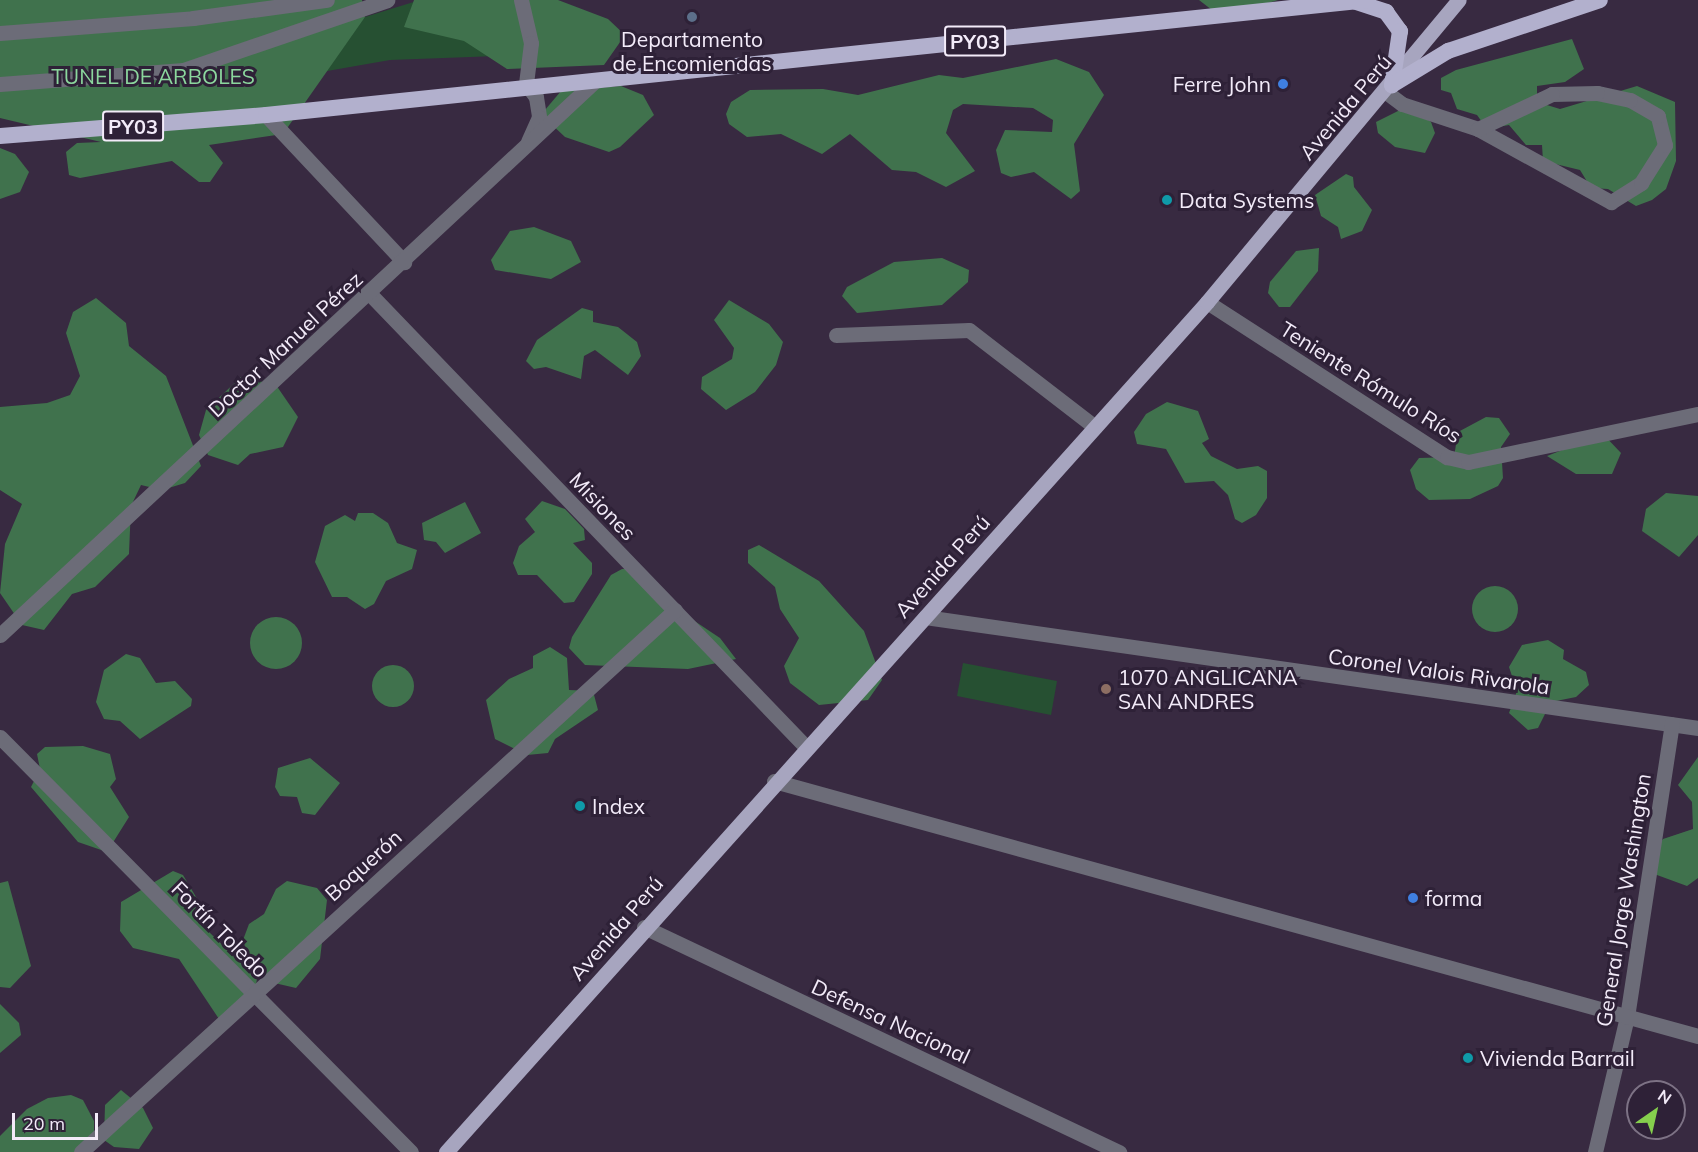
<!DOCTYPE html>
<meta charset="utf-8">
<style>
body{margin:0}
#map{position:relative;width:1698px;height:1152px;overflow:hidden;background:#382a41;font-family:Mulish,sans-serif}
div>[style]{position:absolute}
.green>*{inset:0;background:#265032}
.forest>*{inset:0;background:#40724d}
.round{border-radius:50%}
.service>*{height:15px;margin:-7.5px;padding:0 7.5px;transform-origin:7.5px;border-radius:7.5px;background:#6c6c78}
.minor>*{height:15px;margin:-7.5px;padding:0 7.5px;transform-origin:7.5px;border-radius:7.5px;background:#6c6c78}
.tertiary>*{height:15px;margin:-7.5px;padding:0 7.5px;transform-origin:7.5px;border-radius:7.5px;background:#6c6c78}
.primary>*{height:15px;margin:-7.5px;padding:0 7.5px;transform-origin:7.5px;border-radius:7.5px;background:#a7a5bf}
.trunk>*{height:16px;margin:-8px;padding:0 8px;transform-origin:8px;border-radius:8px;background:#b2b0cd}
.dots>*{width:16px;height:16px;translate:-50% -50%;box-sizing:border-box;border:3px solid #2e2137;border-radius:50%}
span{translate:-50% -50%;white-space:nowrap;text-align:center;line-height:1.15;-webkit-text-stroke:6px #2e2137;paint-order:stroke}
.shield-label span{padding:2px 4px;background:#2e2137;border:2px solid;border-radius:4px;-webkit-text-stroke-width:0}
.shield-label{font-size:20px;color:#f3ebf9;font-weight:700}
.poi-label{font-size:21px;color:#f3ebf9}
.right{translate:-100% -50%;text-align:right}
.left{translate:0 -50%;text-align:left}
.park-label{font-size:21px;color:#8cd79e}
.street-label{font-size:21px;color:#f3ebf9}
.north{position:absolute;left:1626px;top:1080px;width:60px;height:60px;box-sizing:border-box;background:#2e2137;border:2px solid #7d7285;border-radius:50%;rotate:34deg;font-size:16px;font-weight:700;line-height:24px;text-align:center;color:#f3ebf9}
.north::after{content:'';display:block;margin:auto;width:21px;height:27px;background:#85cf4d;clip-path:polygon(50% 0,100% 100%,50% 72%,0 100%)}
.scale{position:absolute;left:12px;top:1113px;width:86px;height:27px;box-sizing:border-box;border:3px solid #f3ebf9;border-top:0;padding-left:8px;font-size:18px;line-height:21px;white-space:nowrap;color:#f3ebf9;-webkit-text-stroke:4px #2e2137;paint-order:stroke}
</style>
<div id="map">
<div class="green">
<i style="clip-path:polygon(420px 0,497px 56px,390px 60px,293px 77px,288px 58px,365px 17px)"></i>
<i style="clip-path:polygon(963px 663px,1057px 681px,1051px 715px,957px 696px)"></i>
</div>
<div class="forest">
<i style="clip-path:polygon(0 0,362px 0,365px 17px,283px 134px,209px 145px,223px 163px,210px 182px,199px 182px,172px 161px,80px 178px,69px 175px,66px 152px,77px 143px,101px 142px,0 118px)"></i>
<i style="clip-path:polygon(414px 0,558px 0,608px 19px,625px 35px,604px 65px,507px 69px,464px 41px,404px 27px)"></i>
<i style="clip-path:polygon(1199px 0,1278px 0,1221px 17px)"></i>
<i style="clip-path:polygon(1572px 39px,1584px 69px,1565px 82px,1537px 86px,1537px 102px,1560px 109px,1637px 86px,1675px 102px,1676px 161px,1666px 189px,1652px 200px,1636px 206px,1608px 189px,1591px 188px,1580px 170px,1543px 161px,1542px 145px,1526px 145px,1509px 125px,1487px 129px,1477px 115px,1457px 109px,1451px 93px,1441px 90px,1441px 78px,1456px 70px)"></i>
<i style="clip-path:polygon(1056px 59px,1089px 72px,1104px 95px,1074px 144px,1080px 191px,1071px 199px,1034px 172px,1011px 177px,1001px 173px,996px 150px,1005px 130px,1052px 132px,1053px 120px,1033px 108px,963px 104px,953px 110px,946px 133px,975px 171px,946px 187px,916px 172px,892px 170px,850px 134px,822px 154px,781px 134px,747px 137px,729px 124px,726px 114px,731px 102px,750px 90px,823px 89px,858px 95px,939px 75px,963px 78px)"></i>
<i style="clip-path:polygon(621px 86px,643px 95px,654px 115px,620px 147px,609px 152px,565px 137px,548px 121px,545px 110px,561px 91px)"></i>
<i style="clip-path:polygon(1408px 106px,1431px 122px,1435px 133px,1425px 153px,1395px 147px,1378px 133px,1376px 122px)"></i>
<i style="clip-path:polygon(0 148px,15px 154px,29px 172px,20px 192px,0 199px)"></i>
<i style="clip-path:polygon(1346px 174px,1353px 177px,1354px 187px,1372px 210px,1362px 231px,1341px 239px,1338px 227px,1321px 216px,1315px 195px)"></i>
<i style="clip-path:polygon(534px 227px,571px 241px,581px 262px,551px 279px,495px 270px,491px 260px,510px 231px)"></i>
<i style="clip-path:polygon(1319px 248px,1318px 271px,1290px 307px,1279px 307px,1268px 293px,1270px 282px,1296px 251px)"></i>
<i style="clip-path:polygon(942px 258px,969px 270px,968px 282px,942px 305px,857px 313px,842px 296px,847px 287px,894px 262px)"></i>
<i style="clip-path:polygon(96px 298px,126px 323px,129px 346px,166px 376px,201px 466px,185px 483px,162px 490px,141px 485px,131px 506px,129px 554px,95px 587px,72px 594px,44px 630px,22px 625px,0 593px,5px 544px,22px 504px,0 490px,0 407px,47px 403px,70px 395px,80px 376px,66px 333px,73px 312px)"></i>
<i style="clip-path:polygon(729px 300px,769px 324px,783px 342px,776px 365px,755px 392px,726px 410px,701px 389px,702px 377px,732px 359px,734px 348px,714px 320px)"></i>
<i style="clip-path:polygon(582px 308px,593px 311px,593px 322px,618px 327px,637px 342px,641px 356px,628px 375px,595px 350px,584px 356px,581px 379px,546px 367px,534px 369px,526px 361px,537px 340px)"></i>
<i style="clip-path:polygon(241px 377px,276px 385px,298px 417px,283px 447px,250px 454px,238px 465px,208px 455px,199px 435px,206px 410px)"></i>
<i style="clip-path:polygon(1167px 402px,1198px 411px,1209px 439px,1202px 443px,1211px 456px,1237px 469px,1258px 466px,1267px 471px,1267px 498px,1256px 515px,1242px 523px,1235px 519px,1228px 495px,1214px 481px,1185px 483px,1166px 449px,1137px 444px,1134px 432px,1146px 414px)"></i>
<i style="clip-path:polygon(1486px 417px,1499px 418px,1510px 434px,1501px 447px,1503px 478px,1498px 486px,1470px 499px,1429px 500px,1416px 489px,1410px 470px,1419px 458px,1454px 457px,1458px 432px)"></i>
<i style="clip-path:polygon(1603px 434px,1621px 453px,1612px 474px,1576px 474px,1547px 456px)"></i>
<i style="clip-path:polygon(1666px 493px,1698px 496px,1698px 535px,1679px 557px,1642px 531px,1646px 509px)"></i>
<i style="clip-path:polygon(542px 501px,565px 509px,584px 529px,585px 540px,573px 543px,592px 563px,592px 574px,574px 602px,564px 603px,537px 575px,518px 575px,513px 563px,519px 546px,535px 532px,525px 519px)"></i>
<i style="clip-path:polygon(465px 502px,481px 533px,445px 553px,436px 542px,424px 540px,422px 523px)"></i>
<i style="clip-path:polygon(358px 513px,373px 513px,388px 523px,397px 543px,417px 550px,412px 569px,386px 581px,374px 604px,365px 609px,347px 597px,332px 597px,315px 562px,325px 526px,345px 515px,355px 521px)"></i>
<i style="clip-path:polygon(759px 545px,819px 581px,864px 631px,882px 680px,868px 700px,819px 705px,790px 683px,784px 666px,799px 638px,780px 609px,775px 587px,748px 563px,748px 550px)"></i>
<i style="clip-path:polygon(622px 569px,634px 569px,678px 610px,720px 638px,736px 659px,688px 669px,585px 665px,569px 648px,572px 637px,611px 575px)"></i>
<i class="round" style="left:1472px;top:586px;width:46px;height:46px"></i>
<i class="round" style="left:250px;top:617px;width:52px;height:52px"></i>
<i style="clip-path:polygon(1548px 640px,1564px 650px,1563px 659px,1586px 672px,1589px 685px,1576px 697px,1551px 702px,1538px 728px,1528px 730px,1509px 713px,1517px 691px,1509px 667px,1522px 645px)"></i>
<i style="clip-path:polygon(550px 647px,567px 658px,569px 690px,593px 691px,598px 710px,555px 739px,548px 753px,527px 755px,495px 739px,486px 700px,509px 679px,533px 668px,533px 656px)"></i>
<i style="clip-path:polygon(126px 654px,140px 658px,156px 683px,175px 681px,192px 699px,191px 706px,140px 739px,120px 721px,104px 719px,96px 702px,104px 670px)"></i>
<i class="round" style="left:372px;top:665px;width:42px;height:42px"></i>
<i style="clip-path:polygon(83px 746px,110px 754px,116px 779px,110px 787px,129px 817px,107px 852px,78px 842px,31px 787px,40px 769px,37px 754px,45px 747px)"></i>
<i style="clip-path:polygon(1698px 757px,1698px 878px,1687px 886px,1657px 875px,1657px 848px,1663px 839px,1693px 829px,1692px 802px,1678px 785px)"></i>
<i style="clip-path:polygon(310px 758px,340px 783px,315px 815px,302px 813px,297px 797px,280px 796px,275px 787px,278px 768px)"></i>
<i style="clip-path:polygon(173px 871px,183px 875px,202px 907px,207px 930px,257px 979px,253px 1000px,221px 1022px,179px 959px,133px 948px,120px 931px,121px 902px)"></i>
<i style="clip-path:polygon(8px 881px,31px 966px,10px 988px,0 987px,0 883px)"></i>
<i style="clip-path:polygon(287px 881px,317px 888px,327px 900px,320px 959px,296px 988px,270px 982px,249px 959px,243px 940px,249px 924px,264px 914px,276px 889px)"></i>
<i style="clip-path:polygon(0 1004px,19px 1023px,21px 1035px,0 1053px)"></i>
<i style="clip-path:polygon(121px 1090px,143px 1108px,153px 1128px,139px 1149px,114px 1147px,104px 1140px,105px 1105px)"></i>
<i style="clip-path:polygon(71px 1095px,83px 1100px,94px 1121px,94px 1134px,81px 1152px,0 1152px,0 1136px,27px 1109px,48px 1098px)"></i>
</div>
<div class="service">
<i style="left:1386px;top:92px;width:20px;rotate:37deg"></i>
<i style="left:1402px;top:104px;width:80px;rotate:18.2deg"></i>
<i style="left:1478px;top:129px;width:152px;rotate:28.8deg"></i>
<i style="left:1611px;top:202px;width:36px;rotate:-32deg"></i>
<i style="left:1641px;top:183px;width:45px;rotate:-57.7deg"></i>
<i style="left:1665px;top:145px;width:30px;rotate:-104deg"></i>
<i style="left:1658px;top:116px;width:32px;rotate:-150deg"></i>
<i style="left:1630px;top:100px;width:34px;rotate:-168deg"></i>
<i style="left:1597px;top:93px;width:45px;rotate:178.7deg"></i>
<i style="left:1552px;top:94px;width:82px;rotate:154.7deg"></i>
<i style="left:836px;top:335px;width:133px;rotate:-2.2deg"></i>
<i style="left:969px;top:330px;width:159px;rotate:37.6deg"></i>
</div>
<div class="minor">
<i style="left:521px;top:0;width:44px;rotate:76.9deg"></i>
<i style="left:531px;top:43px;width:41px;rotate:97deg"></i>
<i style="left:526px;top:84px;width:16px;rotate:52deg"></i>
<i style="left:536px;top:97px;width:20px;rotate:81deg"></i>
<i style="left:539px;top:117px;width:27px;rotate:114deg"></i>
<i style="left:0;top:33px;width:194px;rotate:-4.4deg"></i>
<i style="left:193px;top:18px;width:135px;rotate:-7.7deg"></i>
<i style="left:266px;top:115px;width:202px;rotate:46.8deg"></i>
<i style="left:370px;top:294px;width:629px;rotate:46.1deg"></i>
<i style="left:1207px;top:302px;width:286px;rotate:32.9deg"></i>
<i style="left:1447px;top:457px;width:22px;rotate:13deg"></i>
<i style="left:1468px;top:462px;width:235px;rotate:-11.8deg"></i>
<i style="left:925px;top:617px;width:781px;rotate:8.17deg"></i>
<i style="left:0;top:635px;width:814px;rotate:-42.96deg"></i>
<i style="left:0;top:737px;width:584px;rotate:45.28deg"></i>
<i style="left:644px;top:927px;width:526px;rotate:25.35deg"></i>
<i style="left:81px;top:1152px;width:804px;rotate:-42.38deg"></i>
<i style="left:1595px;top:1152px;width:139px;rotate:-76.7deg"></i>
<i style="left:1627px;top:1017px;width:296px;rotate:-81.3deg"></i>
</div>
<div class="tertiary">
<i style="left:0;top:84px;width:184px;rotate:-4.4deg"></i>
<i style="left:183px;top:70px;width:216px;rotate:-18.9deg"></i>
<i style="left:774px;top:781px;width:959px;rotate:15.43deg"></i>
</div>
<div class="primary">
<i style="left:446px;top:1152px;width:1141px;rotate:-48.16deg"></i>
<i style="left:1207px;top:302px;width:393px;rotate:-50.2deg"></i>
</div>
<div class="trunk">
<i style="left:1356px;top:2px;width:32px;rotate:18deg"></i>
<i style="left:1386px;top:12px;width:24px;rotate:54deg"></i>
<i style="left:1400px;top:31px;width:55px;rotate:98.4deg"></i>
<i style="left:1392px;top:85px;width:66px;rotate:-31.3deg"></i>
<i style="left:1448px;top:51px;width:160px;rotate:-18.5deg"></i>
<i style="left:0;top:136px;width:267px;rotate:-4.5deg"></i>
<i style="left:266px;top:115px;width:1108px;rotate:-5.96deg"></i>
</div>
<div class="dots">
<i style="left:692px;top:17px;background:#5c6f8a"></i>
<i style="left:1283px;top:84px;background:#3f7fe0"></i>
<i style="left:1167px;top:200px;background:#0f9aa8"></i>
<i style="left:1106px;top:689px;background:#8d6e63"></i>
<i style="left:580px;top:806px;background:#0f9aa8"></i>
<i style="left:1413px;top:898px;background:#3f7fe0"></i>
<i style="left:1468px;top:1058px;background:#0f9aa8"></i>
</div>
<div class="shield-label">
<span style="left:975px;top:41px">PY03</span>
<span style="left:133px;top:126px">PY03</span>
</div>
<div class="poi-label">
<span style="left:692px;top:51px">Departamento<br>de Encomiendas</span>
<span class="right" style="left:1271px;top:84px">Ferre John</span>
<span class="left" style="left:1179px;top:200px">Data Systems</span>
<span class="left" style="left:1118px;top:689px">1070 ANGLICANA<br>SAN ANDRES</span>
<span class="left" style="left:592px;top:806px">Index</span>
<span class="left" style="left:1425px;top:898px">forma</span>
<span class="left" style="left:1480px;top:1058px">Vivienda Barrail</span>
</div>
<div class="park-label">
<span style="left:153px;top:76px">TUNEL DE ARBOLES</span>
</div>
<div class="street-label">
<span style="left:1345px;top:107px;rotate:-50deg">Avenida Perú</span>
<span style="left:285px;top:344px;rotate:-43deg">Doctor Manuel Pérez</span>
<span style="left:1371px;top:382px;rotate:32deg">Teniente Rómulo Ríos</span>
<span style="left:603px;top:506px;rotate:46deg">Misiones</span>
<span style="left:942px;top:566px;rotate:-48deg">Avenida Perú</span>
<span style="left:1439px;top:671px;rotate:8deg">Coronel Valois Rivarola</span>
<span style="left:363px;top:865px;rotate:-42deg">Boquerón</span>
<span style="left:1623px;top:900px;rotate:-81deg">General Jorge Washington</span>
<span style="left:616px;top:928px;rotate:-49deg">Avenida Perú</span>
<span style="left:220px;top:929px;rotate:45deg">Fortín Toledo</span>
<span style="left:891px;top:1021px;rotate:25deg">Defensa Nacional</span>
</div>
<div class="north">N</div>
<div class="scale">20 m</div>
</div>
